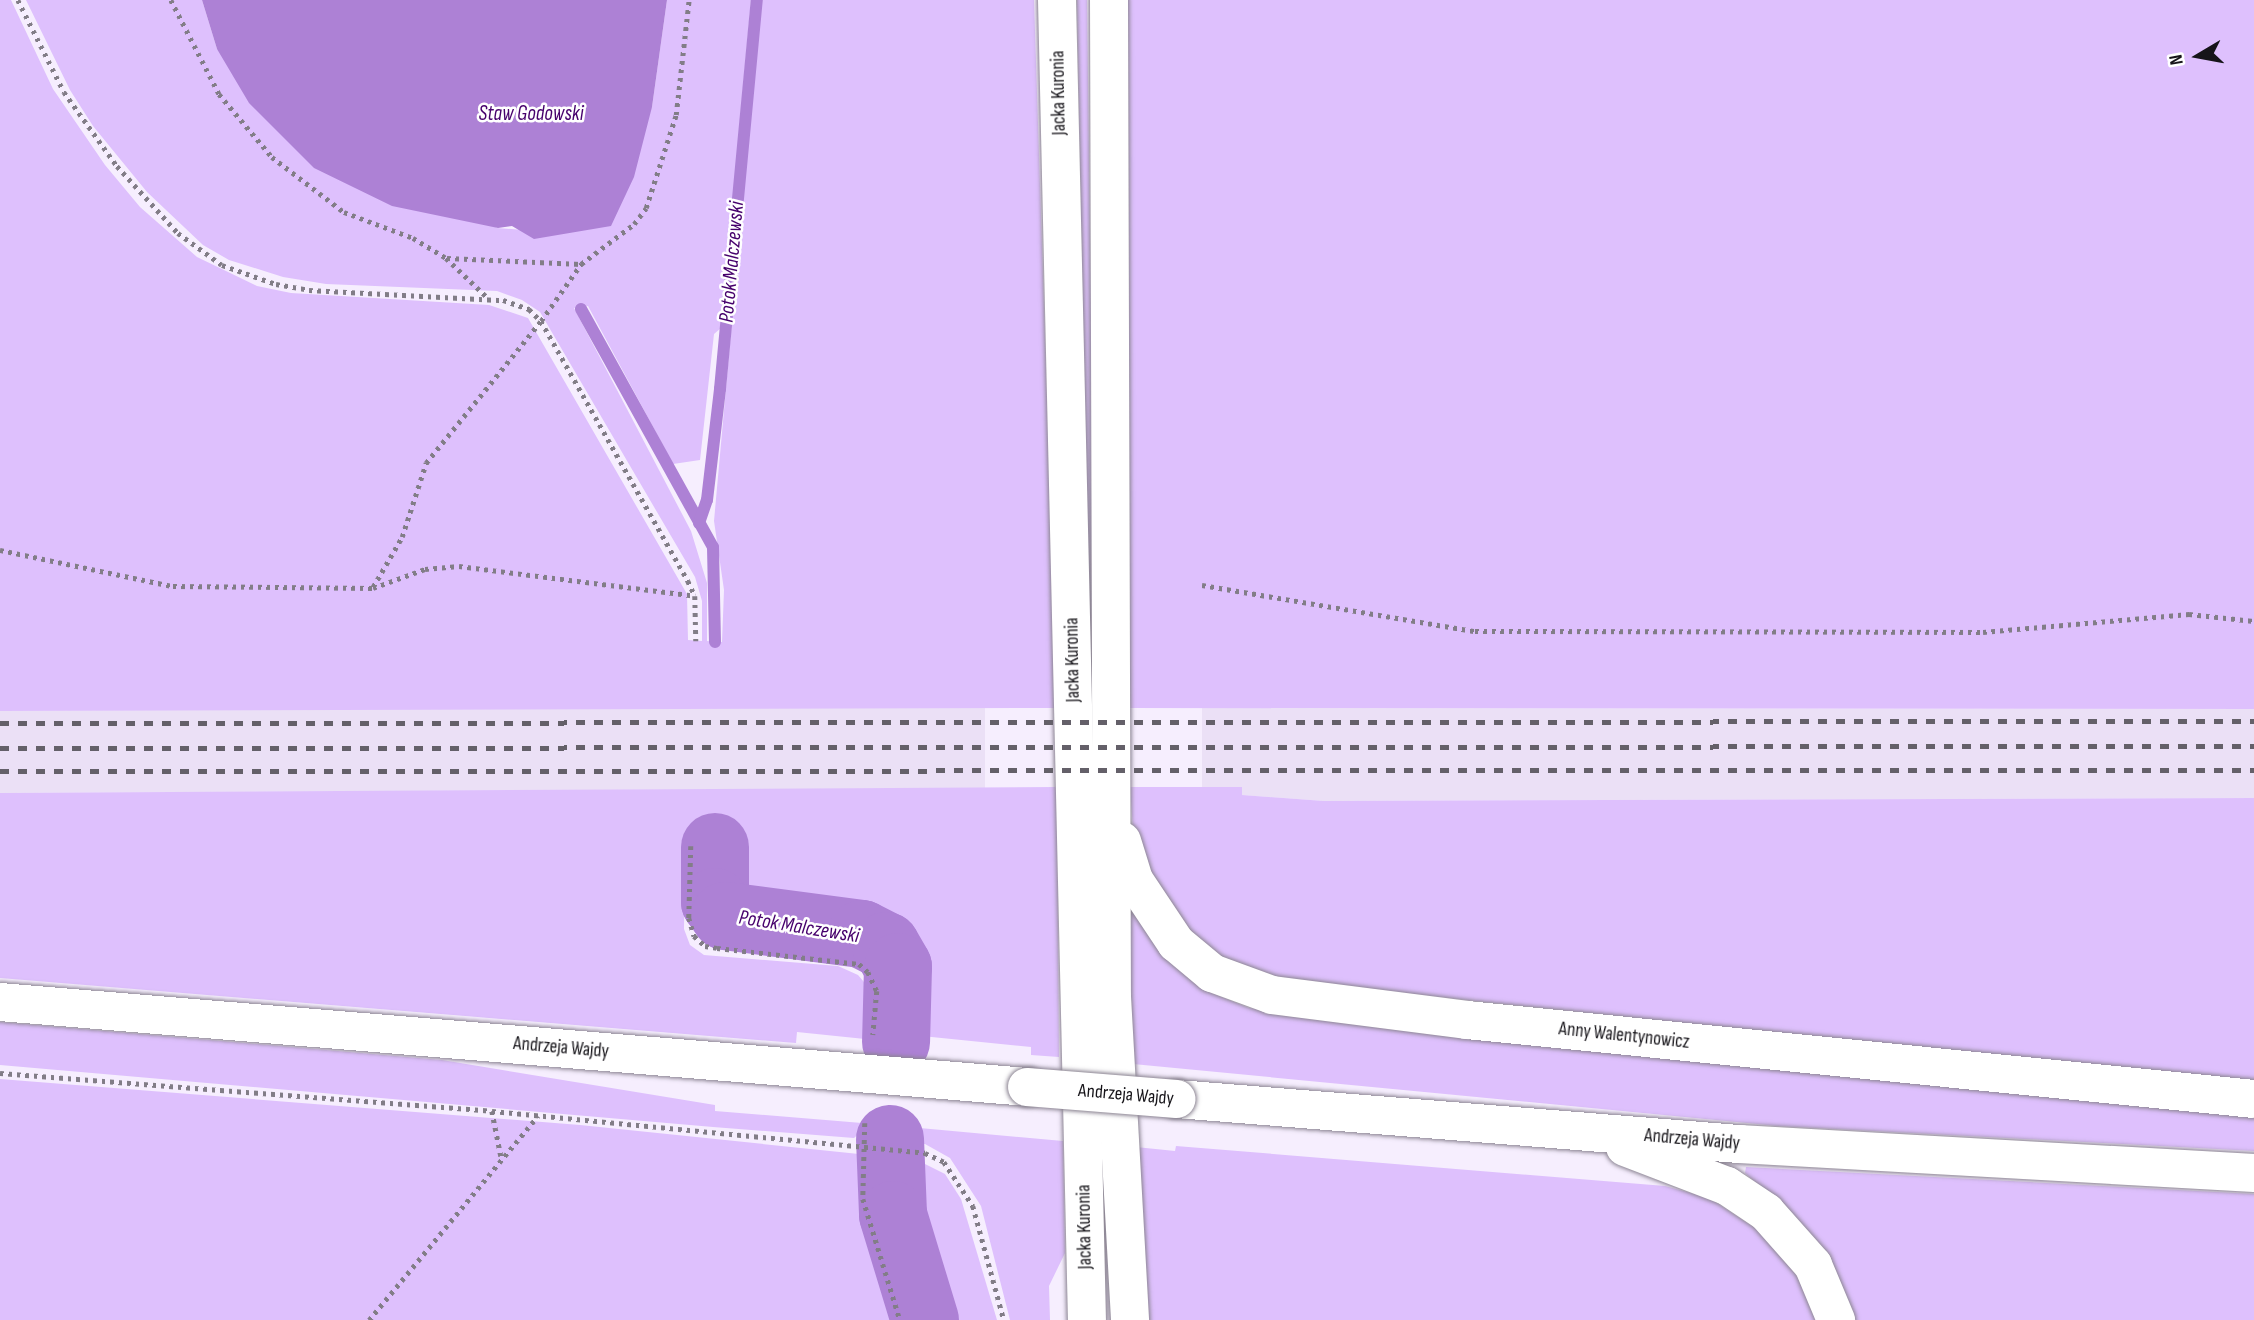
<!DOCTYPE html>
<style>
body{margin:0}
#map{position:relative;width:2254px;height:1320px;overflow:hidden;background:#f6eefe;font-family:"Sofia Sans Condensed",sans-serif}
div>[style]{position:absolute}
.built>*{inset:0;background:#ebe0f6}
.green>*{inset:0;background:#dec0fd}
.water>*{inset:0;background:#ad81d5}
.stream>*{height:12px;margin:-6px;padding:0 6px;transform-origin:6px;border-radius:6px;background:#ad81d5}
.river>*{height:68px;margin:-34px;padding:0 34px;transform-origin:34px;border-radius:34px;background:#ad81d5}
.path>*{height:4.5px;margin-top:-2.25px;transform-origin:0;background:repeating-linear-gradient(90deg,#827d87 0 3.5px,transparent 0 8.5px)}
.roads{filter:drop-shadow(0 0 2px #8c8593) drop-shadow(0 0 2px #8c8593)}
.major>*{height:38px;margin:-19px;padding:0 19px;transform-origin:19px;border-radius:19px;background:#fff}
.rail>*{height:5px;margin-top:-2.5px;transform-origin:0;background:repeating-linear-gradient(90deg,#646069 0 9px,transparent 0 18px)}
.bridges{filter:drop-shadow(0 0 2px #8c8593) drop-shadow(0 0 2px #8c8593)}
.major-bridge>*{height:38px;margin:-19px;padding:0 19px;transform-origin:19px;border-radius:19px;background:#fff}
span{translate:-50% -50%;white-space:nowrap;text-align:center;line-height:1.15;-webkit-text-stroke:5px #fff;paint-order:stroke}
.street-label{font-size:19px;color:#161419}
.water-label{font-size:21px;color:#46016c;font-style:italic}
.north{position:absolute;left:2163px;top:21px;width:70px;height:70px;-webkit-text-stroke:5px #fff;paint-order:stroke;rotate:260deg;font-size:19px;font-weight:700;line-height:28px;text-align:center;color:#161419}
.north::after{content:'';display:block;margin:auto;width:24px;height:32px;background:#161419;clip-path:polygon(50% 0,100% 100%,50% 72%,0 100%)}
</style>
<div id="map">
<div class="built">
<i style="clip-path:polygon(521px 707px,985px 708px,985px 788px,0 793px,0 711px)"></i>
<i style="clip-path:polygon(1202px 708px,2254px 709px,2254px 798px,1324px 801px,1241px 795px,1242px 787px,1202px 788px)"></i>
</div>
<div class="green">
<i style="clip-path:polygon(0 0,11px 0,53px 89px,105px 165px,140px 207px,197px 257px,257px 286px,291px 293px,489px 305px,528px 318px,687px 594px,688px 640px,702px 641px,702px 601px,695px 577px,540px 312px,522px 300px,497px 291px,326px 284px,283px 277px,229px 260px,203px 245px,147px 192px,93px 126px,70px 90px,26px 0,202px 0,217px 49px,497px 228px,524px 230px,652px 107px,667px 0,751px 0,721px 328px,714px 334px,700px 460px,673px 464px,588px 306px,574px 308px,691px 531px,707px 583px,707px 641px,722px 642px,724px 590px,714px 521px,761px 0,1034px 0,1057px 708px,0 711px)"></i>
<i style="clip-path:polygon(1077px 0,1087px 0,1096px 708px,1090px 707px)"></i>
<i style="clip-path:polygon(1128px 0,2254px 0,2254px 709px,1130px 708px)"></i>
<i style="clip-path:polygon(1057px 787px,1059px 1057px,1031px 1055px,1031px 1047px,902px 1034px,904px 959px,895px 939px,851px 915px,736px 910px,728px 903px,723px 889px,721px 847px,685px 847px,684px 929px,690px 945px,704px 955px,838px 966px,858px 975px,869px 988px,865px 1039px,797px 1032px,796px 1043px,0 978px,0 793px)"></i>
<i style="clip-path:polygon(1130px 787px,1242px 787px,1242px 795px,1324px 801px,2254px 798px,2254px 1084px,1252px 977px,1195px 942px,1160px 896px,1133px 830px)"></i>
<i style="clip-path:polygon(1129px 903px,1209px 992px,1249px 1008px,1410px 1030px,2254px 1116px,2254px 1151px,1778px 1126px,1133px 1064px)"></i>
<i style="clip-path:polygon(699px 909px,722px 934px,856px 943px,878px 955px,887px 985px,866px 960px,854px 955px,708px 940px,698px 925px)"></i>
<i style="clip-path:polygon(0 1022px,442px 1060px,715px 1105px,715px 1111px,862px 1123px,862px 1131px,854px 1138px,713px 1127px,0 1065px)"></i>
<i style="clip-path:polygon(0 1079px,580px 1125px,917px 1160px,945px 1174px,961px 1199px,997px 1320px,0 1320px)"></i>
<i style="clip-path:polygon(876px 1124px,1063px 1141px,1065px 1253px,1049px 1286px,1050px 1320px,1010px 1320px,981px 1206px,950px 1158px,925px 1144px,875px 1138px)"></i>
<i style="clip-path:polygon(1176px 1146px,1665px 1186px,1709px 1198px,1764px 1234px,1806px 1288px,1818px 1320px,1148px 1320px,1136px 1147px,1175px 1151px)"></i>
<i style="clip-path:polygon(1746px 1167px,2254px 1194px,2254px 1320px,1853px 1320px,1799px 1221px,1745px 1173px)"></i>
</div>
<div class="water">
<i style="clip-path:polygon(202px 0,667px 0,652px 107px,634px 177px,611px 226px,534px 239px,512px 226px,498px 228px,392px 206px,314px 168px,249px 103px,217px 49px)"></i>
</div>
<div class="stream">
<i style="left:581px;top:309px;width:272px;rotate:61deg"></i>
<i style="left:713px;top:547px;width:95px;rotate:88.8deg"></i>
<i style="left:699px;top:523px;width:24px;rotate:-71deg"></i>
<i style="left:707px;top:500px;width:112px;rotate:-83.3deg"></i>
<i style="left:720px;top:389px;width:391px;rotate:-84.6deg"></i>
</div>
<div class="river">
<i style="left:715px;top:847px;width:55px;rotate:90deg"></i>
<i style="left:715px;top:902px;width:17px;rotate:54deg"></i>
<i style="left:725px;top:916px;width:138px;rotate:7.5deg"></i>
<i style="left:862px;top:934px;width:27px;rotate:27deg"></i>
<i style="left:886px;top:946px;width:24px;rotate:60deg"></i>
<i style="left:898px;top:967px;width:75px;rotate:91.5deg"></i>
<i style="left:890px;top:1139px;width:76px;rotate:87.7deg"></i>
<i style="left:893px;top:1215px;width:110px;rotate:73.1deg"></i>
</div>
<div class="path">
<i style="left:18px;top:0;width:103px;rotate:63.4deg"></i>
<i style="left:64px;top:92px;width:91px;rotate:54.4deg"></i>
<i style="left:117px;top:166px;width:91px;rotate:47.7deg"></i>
<i style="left:178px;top:233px;width:54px;rotate:36deg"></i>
<i style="left:222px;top:265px;width:57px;rotate:19.4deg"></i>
<i style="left:276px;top:284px;width:34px;rotate:10deg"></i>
<i style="left:309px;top:290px;width:194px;rotate:3deg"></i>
<i style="left:503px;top:300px;width:28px;rotate:19deg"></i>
<i style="left:529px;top:309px;width:17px;rotate:45deg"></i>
<i style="left:541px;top:321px;width:299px;rotate:60.5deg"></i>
<i style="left:688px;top:581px;width:17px;rotate:65deg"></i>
<i style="left:695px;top:596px;width:45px;rotate:88.7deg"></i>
<i style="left:171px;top:0;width:106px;rotate:62.9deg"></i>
<i style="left:219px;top:94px;width:82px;rotate:49.9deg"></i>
<i style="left:272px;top:157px;width:91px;rotate:37.4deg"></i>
<i style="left:344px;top:212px;width:74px;rotate:20.6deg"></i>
<i style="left:413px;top:238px;width:39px;rotate:31deg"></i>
<i style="left:446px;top:258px;width:57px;rotate:43.6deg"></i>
<i style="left:447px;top:258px;width:134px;rotate:2.6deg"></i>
<i style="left:0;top:550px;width:177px;rotate:11.8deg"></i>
<i style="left:173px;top:586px;width:200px;rotate:0.6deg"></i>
<i style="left:373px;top:588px;width:55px;rotate:-20.1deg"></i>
<i style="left:425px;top:569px;width:34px;rotate:-5deg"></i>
<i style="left:459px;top:566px;width:238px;rotate:7.2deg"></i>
<i style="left:1202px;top:585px;width:277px;rotate:9.6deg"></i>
<i style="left:1475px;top:631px;width:508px;rotate:0.11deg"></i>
<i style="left:1983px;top:632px;width:207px;rotate:-5deg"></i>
<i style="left:2189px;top:614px;width:65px;rotate:6.1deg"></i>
<i style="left:373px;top:587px;width:58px;rotate:-59.9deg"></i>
<i style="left:402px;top:537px;width:78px;rotate:-72deg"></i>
<i style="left:426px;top:463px;width:183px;rotate:-51deg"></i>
<i style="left:541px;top:321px;width:70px;rotate:-54.9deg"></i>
<i style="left:581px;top:264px;width:66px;rotate:-37deg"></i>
<i style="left:634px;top:224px;width:20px;rotate:-53deg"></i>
<i style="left:646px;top:208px;width:98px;rotate:-72.1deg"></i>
<i style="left:676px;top:115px;width:116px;rotate:-83.6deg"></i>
<i style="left:691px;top:846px;width:72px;rotate:91.6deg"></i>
<i style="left:689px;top:918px;width:19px;rotate:74deg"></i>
<i style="left:694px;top:936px;width:15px;rotate:42deg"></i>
<i style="left:705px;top:946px;width:12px;rotate:9deg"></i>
<i style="left:717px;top:948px;width:143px;rotate:6.4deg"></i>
<i style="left:859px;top:964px;width:12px;rotate:42deg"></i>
<i style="left:868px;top:972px;width:21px;rotate:65deg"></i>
<i style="left:877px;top:991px;width:44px;rotate:95.2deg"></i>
<i style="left:0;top:1073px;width:493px;rotate:4.4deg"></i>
<i style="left:492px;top:1111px;width:435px;rotate:5.5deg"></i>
<i style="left:925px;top:1153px;width:21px;rotate:25deg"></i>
<i style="left:944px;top:1162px;width:53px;rotate:56.6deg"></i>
<i style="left:973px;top:1206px;width:118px;rotate:74.8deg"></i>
<i style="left:492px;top:1111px;width:46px;rotate:78.7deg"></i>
<i style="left:865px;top:1123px;width:76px;rotate:91.5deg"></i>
<i style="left:863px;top:1199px;width:127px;rotate:73deg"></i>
<i style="left:369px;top:1320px;width:265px;rotate:-50.4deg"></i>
</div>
<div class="roads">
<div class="major">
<i style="left:1057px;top:0;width:1320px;rotate:88.7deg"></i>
<i style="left:1109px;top:0;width:997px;rotate:89.83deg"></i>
<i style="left:1112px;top:997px;width:324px;rotate:86.8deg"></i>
<i style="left:1122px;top:841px;width:41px;rotate:72.9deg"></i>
<i style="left:1134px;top:880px;width:76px;rotate:56.3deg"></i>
<i style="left:1176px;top:943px;width:47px;rotate:39.8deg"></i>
<i style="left:1212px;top:973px;width:64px;rotate:20.1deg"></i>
<i style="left:1272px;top:995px;width:197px;rotate:7.3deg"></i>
<i style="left:1467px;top:1020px;width:791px;rotate:5.73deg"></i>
<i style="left:0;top:1002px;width:1031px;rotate:4.73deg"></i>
<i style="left:1177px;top:1099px;width:564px;rotate:4.58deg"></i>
<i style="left:1739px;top:1144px;width:516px;rotate:3.22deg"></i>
<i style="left:1625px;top:1147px;width:109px;rotate:20.9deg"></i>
<i style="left:1727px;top:1186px;width:47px;rotate:33.7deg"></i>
<i style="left:1766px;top:1212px;width:71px;rotate:48.4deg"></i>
<i style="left:1813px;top:1265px;width:60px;rotate:67.3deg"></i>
</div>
</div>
<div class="rail">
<i style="left:0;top:723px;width:2254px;rotate:-0.05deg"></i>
<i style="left:0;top:748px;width:2254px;rotate:-0.05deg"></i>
<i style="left:0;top:771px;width:2254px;rotate:-0.03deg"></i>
</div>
<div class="bridges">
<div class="major-bridge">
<i style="left:1027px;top:1087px;width:150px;rotate:4.6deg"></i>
</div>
</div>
<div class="street-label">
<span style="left:1059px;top:93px;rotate:-91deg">Jacka Kuronia</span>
<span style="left:1073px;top:660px;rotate:-91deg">Jacka Kuronia</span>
<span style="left:1624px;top:1036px;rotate:6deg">Anny Walentynowicz</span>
<span style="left:561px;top:1048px;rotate:5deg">Andrzeja Wajdy</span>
<span style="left:1126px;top:1095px;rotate:5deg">Andrzeja Wajdy</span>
<span style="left:1692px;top:1140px;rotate:5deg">Andrzeja Wajdy</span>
<span style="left:1085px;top:1227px;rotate:-91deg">Jacka Kuronia</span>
</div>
<div class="water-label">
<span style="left:531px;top:114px">Staw Godowski</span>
<span style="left:732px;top:262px;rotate:-85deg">Potok Malczewski</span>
<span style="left:799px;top:927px;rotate:9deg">Potok Malczewski</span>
</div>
<div class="north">N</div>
</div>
